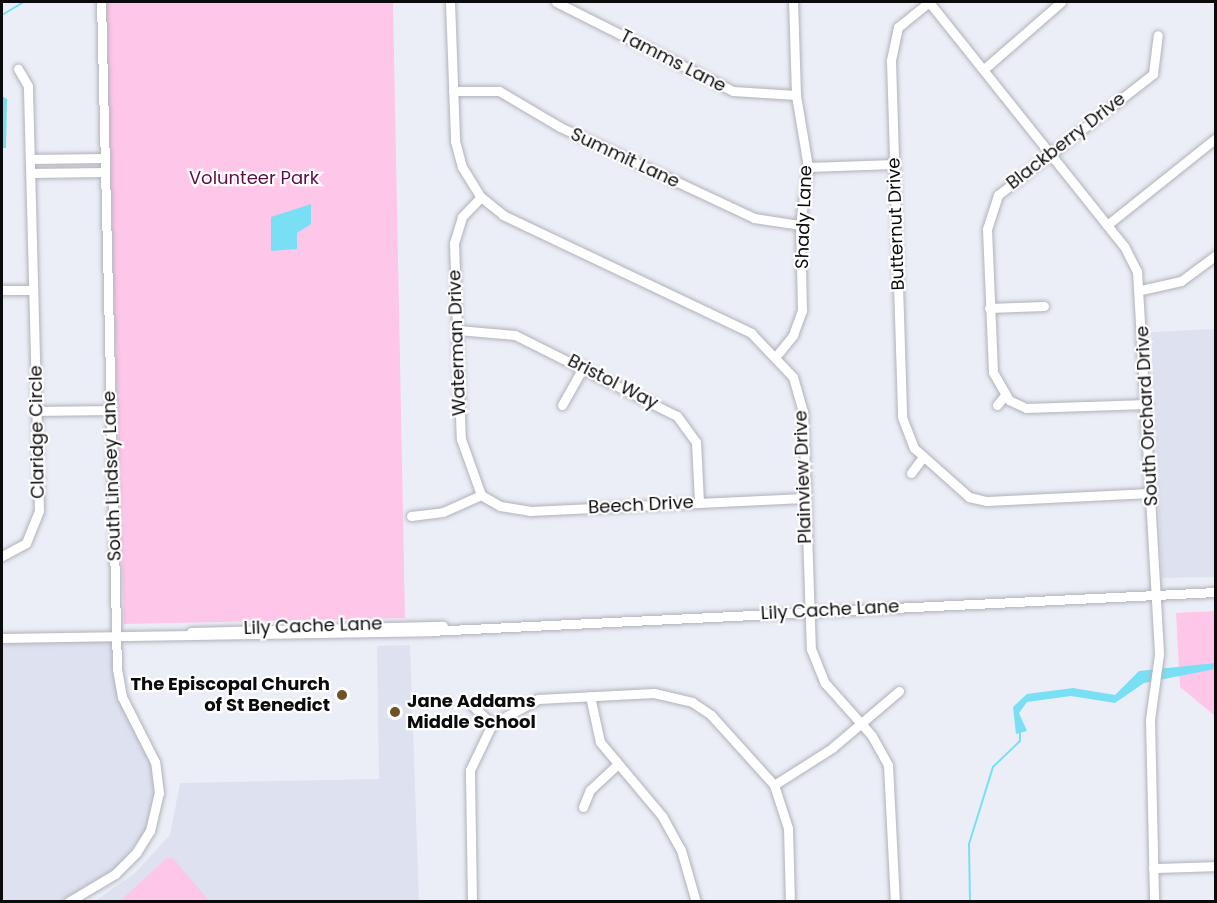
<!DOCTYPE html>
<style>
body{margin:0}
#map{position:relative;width:1217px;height:903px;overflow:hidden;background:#eceef7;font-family:Poppins,sans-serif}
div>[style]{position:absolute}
.built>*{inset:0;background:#dde1f0}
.green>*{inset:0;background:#fec6e9}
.water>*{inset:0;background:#79dff4}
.stream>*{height:2px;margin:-1px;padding:0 1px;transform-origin:1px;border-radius:1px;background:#79dff4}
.roads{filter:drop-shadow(0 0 2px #b0b2ba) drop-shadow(0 0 2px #b0b2ba)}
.minor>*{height:9px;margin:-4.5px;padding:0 4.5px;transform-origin:4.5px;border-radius:4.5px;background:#fff}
.dots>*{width:16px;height:16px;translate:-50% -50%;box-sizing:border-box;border:3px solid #fff;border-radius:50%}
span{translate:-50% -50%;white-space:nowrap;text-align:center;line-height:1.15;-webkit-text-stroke:4.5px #fff;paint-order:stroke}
.street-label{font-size:18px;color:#0b0b0e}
.park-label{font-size:18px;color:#5c0c49}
.poi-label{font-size:18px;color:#0b0b0e;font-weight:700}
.right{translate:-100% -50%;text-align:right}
.left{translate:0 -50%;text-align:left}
.frame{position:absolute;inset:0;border:3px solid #0b0b0e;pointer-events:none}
</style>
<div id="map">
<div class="built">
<i style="clip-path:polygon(1215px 329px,1215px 577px,1162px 578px,1151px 332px)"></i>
<i style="clip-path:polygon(113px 639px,114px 676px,153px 769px,155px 792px,145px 832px,116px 868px,61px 901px,2px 901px,2px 642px)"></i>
<i style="clip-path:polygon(410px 645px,419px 901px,94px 902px,135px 873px,170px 835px,180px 783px,379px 779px,377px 646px)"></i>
</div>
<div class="green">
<i style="clip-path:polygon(105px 2px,393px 2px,405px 618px,124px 624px)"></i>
<i style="clip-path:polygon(1215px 611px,1215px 716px,1180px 687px,1176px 613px)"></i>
<i style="clip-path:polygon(167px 858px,173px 858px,209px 901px,120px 901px)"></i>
</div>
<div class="water">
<i style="clip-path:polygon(2px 96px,7px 99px,6px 148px,2px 148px)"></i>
<i style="clip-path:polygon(311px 204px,311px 224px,297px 233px,297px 249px,271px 251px,271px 217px)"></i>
<i style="clip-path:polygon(1215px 663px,1215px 669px,1144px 683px,1115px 703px,1071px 696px,1027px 702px,1019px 713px,1027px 731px,1016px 734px,1013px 707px,1027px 694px,1073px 688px,1115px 695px,1139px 671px)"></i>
</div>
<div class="stream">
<i style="left:2px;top:15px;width:26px;rotate:-31deg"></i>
<i style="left:970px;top:902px;width:58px;rotate:-91deg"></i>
<i style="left:969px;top:844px;width:81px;rotate:-72.7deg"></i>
<i style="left:993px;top:767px;width:37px;rotate:-44deg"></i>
<i style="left:1020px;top:741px;width:8px;rotate:-90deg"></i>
</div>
<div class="roads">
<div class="minor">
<i style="left:450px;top:2px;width:139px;rotate:87.9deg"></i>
<i style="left:455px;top:141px;width:27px;rotate:75deg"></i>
<i style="left:462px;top:167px;width:36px;rotate:58deg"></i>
<i style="left:481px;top:197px;width:28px;rotate:39deg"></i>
<i style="left:503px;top:215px;width:275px;rotate:25.4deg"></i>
<i style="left:751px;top:333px;width:61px;rotate:46.3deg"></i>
<i style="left:793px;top:377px;width:35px;rotate:74deg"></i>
<i style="left:803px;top:411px;width:238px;rotate:88.1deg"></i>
<i style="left:811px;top:649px;width:37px;rotate:68deg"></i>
<i style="left:825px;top:683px;width:71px;rotate:48.4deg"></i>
<i style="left:872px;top:736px;width:33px;rotate:61deg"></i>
<i style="left:888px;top:765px;width:137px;rotate:87.1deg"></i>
<i style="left:556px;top:2px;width:198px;rotate:26.7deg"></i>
<i style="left:733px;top:91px;width:63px;rotate:3.6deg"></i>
<i style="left:929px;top:2px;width:312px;rotate:51.4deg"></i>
<i style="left:1124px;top:246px;width:28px;rotate:63deg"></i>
<i style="left:1137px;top:271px;width:384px;rotate:86.7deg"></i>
<i style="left:1159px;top:654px;width:67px;rotate:97.8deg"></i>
<i style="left:1150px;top:720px;width:182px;rotate:88.7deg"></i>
<i style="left:929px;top:2px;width:40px;rotate:141deg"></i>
<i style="left:898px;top:27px;width:35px;rotate:102deg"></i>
<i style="left:891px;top:61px;width:356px;rotate:88.2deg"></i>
<i style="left:902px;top:417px;width:33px;rotate:69deg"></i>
<i style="left:914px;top:448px;width:74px;rotate:41.7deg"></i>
<i style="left:969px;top:497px;width:18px;rotate:13deg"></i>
<i style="left:987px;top:501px;width:163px;rotate:-2.8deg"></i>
<i style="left:984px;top:69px;width:102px;rotate:-41deg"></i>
<i style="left:453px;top:91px;width:46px"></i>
<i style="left:499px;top:91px;width:71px;rotate:30.5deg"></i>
<i style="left:560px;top:127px;width:214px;rotate:25.1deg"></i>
<i style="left:754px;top:218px;width:47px;rotate:8.7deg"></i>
<i style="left:30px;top:159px;width:74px;rotate:-0.8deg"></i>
<i style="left:808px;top:167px;width:86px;rotate:-2deg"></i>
<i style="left:31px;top:173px;width:74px;rotate:-0.8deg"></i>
<i style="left:481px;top:197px;width:28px;rotate:134deg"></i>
<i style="left:462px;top:217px;width:27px;rotate:107deg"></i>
<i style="left:454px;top:243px;width:196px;rotate:88deg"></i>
<i style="left:461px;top:439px;width:59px;rotate:70.3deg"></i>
<i style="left:1107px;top:225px;width:139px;rotate:-38.6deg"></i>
<i style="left:2px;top:290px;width:31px"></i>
<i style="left:1141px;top:290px;width:41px;rotate:-12.7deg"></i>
<i style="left:1181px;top:281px;width:44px;rotate:-36.6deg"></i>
<i style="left:989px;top:308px;width:55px;rotate:-2.1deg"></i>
<i style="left:458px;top:330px;width:57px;rotate:5deg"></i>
<i style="left:515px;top:335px;width:181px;rotate:26.6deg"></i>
<i style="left:677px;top:416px;width:32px;rotate:54deg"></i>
<i style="left:696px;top:442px;width:60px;rotate:87.1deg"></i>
<i style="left:777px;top:355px;width:26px;rotate:-51deg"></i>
<i style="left:793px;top:335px;width:27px;rotate:-70deg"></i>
<i style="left:802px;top:310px;width:85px;rotate:-91.3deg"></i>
<i style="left:800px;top:225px;width:59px;rotate:-82.1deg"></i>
<i style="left:808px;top:167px;width:73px;rotate:-99.5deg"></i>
<i style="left:796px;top:95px;width:93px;rotate:-91.8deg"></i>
<i style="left:1147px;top:404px;width:121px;rotate:178.1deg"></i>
<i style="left:1026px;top:408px;width:19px;rotate:-155deg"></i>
<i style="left:1009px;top:400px;width:32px;rotate:-120deg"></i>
<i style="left:993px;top:372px;width:143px;rotate:-92.4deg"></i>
<i style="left:987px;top:229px;width:36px;rotate:-72deg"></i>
<i style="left:998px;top:195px;width:197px;rotate:-38deg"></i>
<i style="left:1153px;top:74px;width:39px;rotate:-83deg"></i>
<i style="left:562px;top:405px;width:45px;rotate:-60.6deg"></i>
<i style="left:997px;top:405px;width:13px;rotate:-51deg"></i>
<i style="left:37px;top:411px;width:73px;rotate:-0.8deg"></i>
<i style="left:911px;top:473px;width:20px;rotate:-53deg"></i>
<i style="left:481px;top:495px;width:22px;rotate:30deg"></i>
<i style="left:500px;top:506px;width:30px;rotate:9deg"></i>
<i style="left:530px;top:511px;width:274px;rotate:-2.7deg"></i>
<i style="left:411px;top:516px;width:32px;rotate:-7deg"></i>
<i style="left:443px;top:512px;width:42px;rotate:-24.1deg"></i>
<i style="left:2px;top:556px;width:27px;rotate:-28deg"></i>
<i style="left:26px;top:543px;width:35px;rotate:-68deg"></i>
<i style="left:39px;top:510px;width:424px;rotate:-91.5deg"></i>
<i style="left:28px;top:86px;width:20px;rotate:-120deg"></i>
<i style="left:191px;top:632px;width:252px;rotate:-1.4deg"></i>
<i style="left:2px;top:638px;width:428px;rotate:-0.9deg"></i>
<i style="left:430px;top:631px;width:787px;rotate:-2.84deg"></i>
<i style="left:590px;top:696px;width:47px;rotate:77.7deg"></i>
<i style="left:600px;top:742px;width:97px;rotate:50deg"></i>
<i style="left:662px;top:816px;width:39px;rotate:61deg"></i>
<i style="left:681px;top:850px;width:54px;rotate:73.9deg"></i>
<i style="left:471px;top:704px;width:29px;rotate:44deg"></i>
<i style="left:774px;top:785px;width:69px;rotate:-32.5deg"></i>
<i style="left:832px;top:748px;width:88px;rotate:-40.4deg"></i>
<i style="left:583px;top:807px;width:18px;rotate:-68deg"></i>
<i style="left:590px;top:790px;width:35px;rotate:-43deg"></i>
<i style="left:1153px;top:868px;width:63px;rotate:-1.8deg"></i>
<i style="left:68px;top:902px;width:55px;rotate:-30.8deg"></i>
<i style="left:115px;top:874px;width:30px;rotate:-45deg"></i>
<i style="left:136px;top:853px;width:26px;rotate:-58deg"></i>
<i style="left:150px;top:831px;width:39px;rotate:-77deg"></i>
<i style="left:159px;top:793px;width:31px;rotate:-97deg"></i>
<i style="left:155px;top:762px;width:73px;rotate:-116.9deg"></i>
<i style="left:122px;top:697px;width:28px;rotate:-100deg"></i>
<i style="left:117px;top:669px;width:667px;rotate:-91.37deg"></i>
<i style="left:472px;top:902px;width:132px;rotate:-90.9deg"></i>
<i style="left:470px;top:770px;width:51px;rotate:-64.4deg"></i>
<i style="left:492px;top:724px;width:52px;rotate:-28.5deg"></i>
<i style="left:538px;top:699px;width:116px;rotate:-3deg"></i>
<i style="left:654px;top:693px;width:39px;rotate:13deg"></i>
<i style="left:692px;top:702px;width:23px;rotate:34deg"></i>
<i style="left:711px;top:715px;width:94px;rotate:48deg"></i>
<i style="left:774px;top:785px;width:45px;rotate:72deg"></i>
<i style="left:788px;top:828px;width:74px;rotate:88.5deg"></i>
</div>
</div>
<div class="dots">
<i style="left:342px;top:695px;background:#6e5124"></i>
<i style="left:395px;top:712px;background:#6e5124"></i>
</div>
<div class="street-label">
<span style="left:673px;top:61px;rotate:27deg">Tamms Lane</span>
<span style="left:1066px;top:141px;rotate:-38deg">Blackberry Drive</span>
<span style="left:625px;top:158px;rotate:25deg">Summit Lane</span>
<span style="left:804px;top:217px;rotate:-88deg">Shady Lane</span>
<span style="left:896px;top:224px;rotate:-92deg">Butternut Drive</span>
<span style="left:457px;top:343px;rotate:-92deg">Waterman Drive</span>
<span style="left:613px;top:382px;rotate:27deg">Bristol Way</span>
<span style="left:1147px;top:416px;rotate:-93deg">South Orchard Drive</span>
<span style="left:37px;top:432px;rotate:-91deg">Claridge Circle</span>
<span style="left:112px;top:476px;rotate:-92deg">South Lindsey Lane</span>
<span style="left:803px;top:477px;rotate:-92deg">Plainview Drive</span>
<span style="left:641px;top:505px;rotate:-3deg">Beech Drive</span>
<span style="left:830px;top:610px;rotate:-3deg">Lily Cache Lane</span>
<span style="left:313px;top:626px;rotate:-2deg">Lily Cache Lane</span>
</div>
<div class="park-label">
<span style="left:254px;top:178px">Volunteer Park</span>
</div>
<div class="poi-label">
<span class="right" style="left:330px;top:695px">The Episcopal Church<br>of St Benedict</span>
<span class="left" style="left:407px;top:712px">Jane Addams<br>Middle School</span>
</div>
<div class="frame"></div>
</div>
